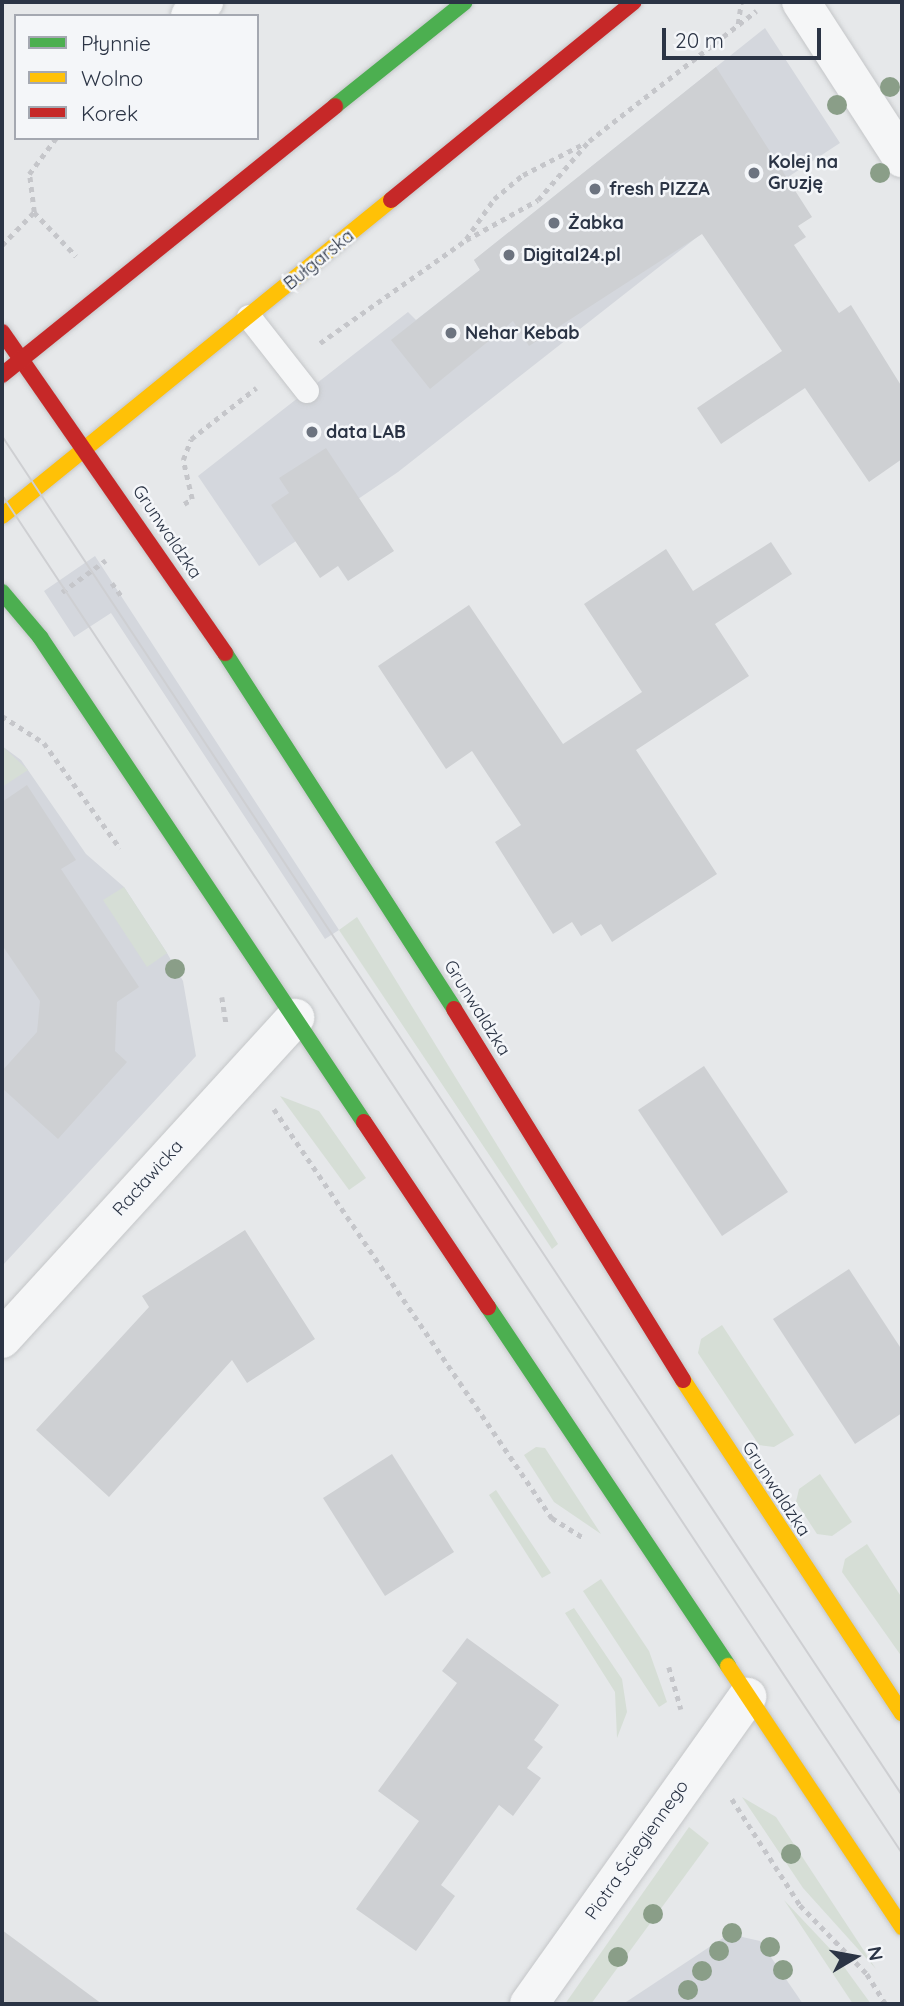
<!DOCTYPE html>
<meta charset="utf-8">
<style>
body{margin:0}
#map{position:relative;width:904px;height:2006px;overflow:hidden;background:#e6e8ea;font-family:Quicksand,sans-serif}
div>[style]{position:absolute}
.built>*{inset:0;background:#d4d7dd}
.green>*{inset:0;background:#d6ded6}
.building>*{inset:0;background:#ced0d3}
.path>*{height:4.5px;margin-top:-2.25px;transform-origin:0;background:repeating-linear-gradient(90deg,#c5c6ca 0 5px,transparent 0 10px)}
.roads{filter:drop-shadow(0 0 2px #c4c6c8) drop-shadow(0 0 2px #c4c6c8)}
.lane>*{height:24px;margin:-12px;padding:0 12px;transform-origin:12px;border-radius:12px;background:#f5f6f7}
.street>*{height:38px;margin:-19px;padding:0 19px;transform-origin:19px;border-radius:19px;background:#f5f6f7}
.fast>*{height:16px;margin:-8px;padding:0 8px;transform-origin:8px;border-radius:8px;background:#4caf50}
.slow>*{height:16px;margin:-8px;padding:0 8px;transform-origin:8px;border-radius:8px;background:#ffc107}
.jam>*{height:16px;margin:-8px;padding:0 8px;transform-origin:8px;border-radius:8px;background:#c62828}
.tram>*{height:2px;margin:-1px;padding:0 1px;transform-origin:1px;border-radius:1px;background:#cecfd2}
.trees>*{width:20px;height:20px;margin:-10px;border-radius:50%;background:#8a9e88}
.dots>*{width:19px;height:19px;translate:-50% -50%;box-sizing:border-box;border:4px solid #f4f6f9;border-radius:50%}
span{translate:-50% -50%;white-space:nowrap;text-align:center;line-height:1.15;-webkit-text-stroke:5px #f4f6f9;paint-order:stroke}
.poi-label{font-size:18px;color:#2b3445;font-weight:700}
.left{translate:0 -50%;text-align:left}
.street-label{font-size:18px;color:#2b3445}
.frame{position:absolute;inset:0;border:4px solid #2b3445;pointer-events:none}
.legend{position:absolute;left:14px;top:14px;width:245px;height:126px;box-sizing:border-box;background:#f4f6f9;border:2px solid #a4a8b1;margin:0;padding:9px 12px;list-style:none;font-size:21px;color:#2b3445}
.legend li{display:flex;align-items:center;gap:14px;height:35px}
.legend b{width:35px;border:2px solid #a4a8b1}
.north{position:absolute;left:820px;top:1922px;width:70px;height:70px;-webkit-text-stroke:5px #f4f6f9;paint-order:stroke;rotate:80deg;font-size:19px;font-weight:700;line-height:28px;text-align:center;color:#2b3445}
.north::after{content:'';display:block;margin:auto;width:24px;height:32px;background:#2b3445;clip-path:polygon(50% 0,100% 100%,50% 72%,0 100%)}
.scale{position:absolute;left:662px;top:28px;width:159px;height:32px;box-sizing:border-box;border:4px solid #2b3445;border-top:0;padding-left:9px;font-size:21px;line-height:24px;white-space:nowrap;color:#2b3445;-webkit-text-stroke:5px #f4f6f9;paint-order:stroke}
</style>
<div id="map">
<div class="built">
<i style="clip-path:polygon(765px 28px,840px 143px,701px 234px,398px 472px,259px 566px,198px 476px,408px 312px,416px 320px,480px 270px,474px 260px)"></i>
<i style="clip-path:polygon(95px 556px,339px 930px,325px 939px,111px 613px,74px 637px,44px 591px)"></i>
<i style="clip-path:polygon(2px 746px,21px 760px,86px 854px,124px 887px,167px 953px,183px 981px,196px 1056px,3px 1265px)"></i>
<i style="clip-path:polygon(729px 1934px,760px 1941px,803px 2004px,623px 2004px)"></i>
</div>
<div class="green">
<i style="clip-path:polygon(2px 746px,28px 770px,2px 787px)"></i>
<i style="clip-path:polygon(124px 887px,167px 953px,147px 967px,103px 900px)"></i>
<i style="clip-path:polygon(357px 917px,558px 1244px,552px 1249px,339px 930px)"></i>
<i style="clip-path:polygon(280px 1096px,319px 1111px,366px 1178px,349px 1190px)"></i>
<i style="clip-path:polygon(722px 1325px,794px 1435px,774px 1447px,759px 1445px,698px 1353px,701px 1339px)"></i>
<i style="clip-path:polygon(536px 1447px,545px 1448px,601px 1534px,554px 1502px,524px 1455px)"></i>
<i style="clip-path:polygon(820px 1474px,852px 1522px,832px 1536px,817px 1534px,796px 1502px,799px 1489px)"></i>
<i style="clip-path:polygon(496px 1490px,551px 1573px,542px 1578px,489px 1495px)"></i>
<i style="clip-path:polygon(867px 1544px,902px 1598px,902px 1657px,842px 1572px,845px 1559px)"></i>
<i style="clip-path:polygon(601px 1579px,649px 1651px,667px 1702px,659px 1707px,583px 1591px)"></i>
<i style="clip-path:polygon(574px 1608px,622px 1679px,627px 1712px,617px 1738px,615px 1692px,565px 1613px)"></i>
<i style="clip-path:polygon(742px 1797px,776px 1817px,876px 1969px,803px 1888px)"></i>
<i style="clip-path:polygon(689px 1827px,709px 1843px,591px 2004px,565px 2004px)"></i>
<i style="clip-path:polygon(784px 1900px,834px 1953px,871px 2004px,853px 2004px)"></i>
</div>
<div class="building">
<i style="clip-path:polygon(716px 67px,812px 217px,798px 226px,806px 237px,794px 245px,839px 313px,851px 305px,902px 387px,902px 459px,869px 482px,805px 388px,721px 444px,697px 408px,782px 351px,702px 234px,529px 346px,513px 321px,430px 389px,391px 340px,480px 270px,474px 260px)"></i>
<i style="clip-path:polygon(326px 448px,394px 551px,348px 581px,338px 566px,320px 578px,271px 505px,289px 493px,279px 478px)"></i>
<i style="clip-path:polygon(771px 542px,792px 574px,715px 624px,749px 676px,636px 750px,717px 874px,612px 942px,601px 924px,581px 936px,572px 922px,553px 934px,495px 842px,521px 825px,472px 751px,446px 769px,378px 666px,469px 605px,563px 744px,642px 692px,584px 604px,666px 549px,693px 591px)"></i>
<i style="clip-path:polygon(27px 785px,76px 860px,61px 869px,139px 987px,117px 1002px,115px 1051px,127px 1062px,58px 1139px,2px 1088px,2px 1071px,37px 1032px,40px 1001px,2px 945px,2px 802px)"></i>
<i style="clip-path:polygon(704px 1066px,788px 1192px,722px 1236px,638px 1110px)"></i>
<i style="clip-path:polygon(245px 1230px,315px 1339px,247px 1383px,232px 1360px,109px 1497px,36px 1430px,149px 1307px,142px 1296px)"></i>
<i style="clip-path:polygon(849px 1269px,902px 1350px,902px 1413px,855px 1444px,773px 1319px)"></i>
<i style="clip-path:polygon(392px 1454px,454px 1552px,385px 1596px,323px 1498px)"></i>
<i style="clip-path:polygon(467px 1638px,559px 1705px,534px 1740px,543px 1747px,527px 1768px,541px 1778px,513px 1816px,499px 1805px,441px 1885px,455px 1896px,416px 1951px,356px 1909px,419px 1821px,378px 1791px,457px 1683px,442px 1671px)"></i>
<i style="clip-path:polygon(2px 1930px,102px 2004px,2px 2004px)"></i>
</div>
<div class="path">
<i style="left:738px;top:24px;width:22px;rotate:-82deg"></i>
<i style="left:34px;top:212px;width:61px;rotate:46.3deg"></i>
<i style="left:466px;top:239px;width:49px;rotate:-55deg"></i>
<i style="left:494px;top:199px;width:38px;rotate:-40deg"></i>
<i style="left:523px;top:175px;width:70px;rotate:-27.3deg"></i>
<i style="left:2px;top:245px;width:46px;rotate:-45.9deg"></i>
<i style="left:34px;top:212px;width:38px;rotate:-97deg"></i>
<i style="left:29px;top:174px;width:45px;rotate:-53.1deg"></i>
<i style="left:320px;top:343px;width:179px;rotate:-35.2deg"></i>
<i style="left:466px;top:240px;width:82px;rotate:-29.1deg"></i>
<i style="left:538px;top:200px;width:78px;rotate:-49.2deg"></i>
<i style="left:589px;top:141px;width:212px;rotate:-37.9deg"></i>
<i style="left:184px;top:504px;width:9px;rotate:-32deg"></i>
<i style="left:192px;top:499px;width:40px;rotate:-103deg"></i>
<i style="left:183px;top:460px;width:22px;rotate:-69deg"></i>
<i style="left:191px;top:439px;width:83px;rotate:-38.1deg"></i>
<i style="left:112px;top:583px;width:17px;rotate:54deg"></i>
<i style="left:62px;top:592px;width:54px;rotate:-36deg"></i>
<i style="left:2px;top:716px;width:50px;rotate:32.7deg"></i>
<i style="left:44px;top:743px;width:130px;rotate:54.1deg"></i>
<i style="left:222px;top:997px;width:26px;rotate:81deg"></i>
<i style="left:274px;top:1109px;width:495px;rotate:55.8deg"></i>
<i style="left:552px;top:1518px;width:36px;rotate:32deg"></i>
<i style="left:669px;top:1667px;width:44px;rotate:74.1deg"></i>
<i style="left:732px;top:1799px;width:126px;rotate:57.3deg"></i>
<i style="left:800px;top:1905px;width:96px;rotate:45.8deg"></i>
<i style="left:867px;top:1974px;width:36px;rotate:58deg"></i>
</div>
<div class="roads">
<div class="lane">
<i style="left:249px;top:317px;width:94px;rotate:51.9deg"></i>
</div>
<div class="street">
<i style="left:801px;top:2px;width:186px;rotate:57.1deg"></i>
<i style="left:190px;top:16px;width:20px;rotate:-45deg"></i>
<i style="left:2px;top:1339px;width:435px;rotate:-47.6deg"></i>
<i style="left:529px;top:2004px;width:377px;rotate:-54.6deg"></i>
</div>
<div class="fast">
<i style="left:335px;top:106px;width:166px;rotate:-38.7deg"></i>
<i style="left:2px;top:592px;width:59px;rotate:49.8deg"></i>
<i style="left:40px;top:637px;width:583px;rotate:56.26deg"></i>
<i style="left:225px;top:653px;width:423px;rotate:57.2deg"></i>
<i style="left:488px;top:1307px;width:432px;rotate:56.2deg"></i>
</div>
<div class="slow">
<i style="left:2px;top:516px;width:501px;rotate:-39.09deg"></i>
<i style="left:683px;top:1380px;width:399px;rotate:56.7deg"></i>
<i style="left:728px;top:1666px;width:314px;rotate:56.3deg"></i>
</div>
<div class="jam">
<i style="left:391px;top:200px;width:313px;rotate:-39.2deg"></i>
<i style="left:2px;top:332px;width:391px;rotate:55.2deg"></i>
<i style="left:2px;top:375px;width:428px;rotate:-38.9deg"></i>
<i style="left:454px;top:1009px;width:436px;rotate:58.3deg"></i>
<i style="left:364px;top:1122px;width:223px;rotate:56.2deg"></i>
</div>
</div>
<div class="tram">
<i style="left:2px;top:436px;width:1630px;rotate:56.49deg"></i>
<i style="left:2px;top:495px;width:1629px;rotate:56.47deg"></i>
</div>
<div class="trees">
<i style="left:890px;top:87px"></i>
<i style="left:837px;top:105px"></i>
<i style="left:880px;top:173px"></i>
<i style="left:175px;top:969px"></i>
<i style="left:791px;top:1854px"></i>
<i style="left:653px;top:1914px"></i>
<i style="left:732px;top:1933px"></i>
<i style="left:770px;top:1947px"></i>
<i style="left:719px;top:1951px"></i>
<i style="left:618px;top:1957px"></i>
<i style="left:783px;top:1970px"></i>
<i style="left:702px;top:1971px"></i>
<i style="left:688px;top:1990px"></i>
</div>
<div class="dots">
<i style="left:754px;top:173px;background:#6c737f"></i>
<i style="left:595px;top:189px;background:#6c737f"></i>
<i style="left:554px;top:223px;background:#6c737f"></i>
<i style="left:509px;top:255px;background:#6c737f"></i>
<i style="left:451px;top:333px;background:#6c737f"></i>
<i style="left:312px;top:432px;background:#6c737f"></i>
</div>
<div class="poi-label">
<span class="left" style="left:768px;top:173px">Kolej na<br>Gruzję</span>
<span class="left" style="left:609px;top:189px">fresh PIZZA</span>
<span class="left" style="left:568px;top:223px">Żabka</span>
<span class="left" style="left:523px;top:255px">Digital24.pl</span>
<span class="left" style="left:465px;top:333px">Nehar Kebab</span>
<span class="left" style="left:326px;top:432px">data LAB</span>
</div>
<div class="street-label">
<span style="left:319px;top:260px;rotate:-39deg">Bułgarska</span>
<span style="left:167px;top:532px;rotate:56deg">Grunwaldzka</span>
<span style="left:477px;top:1008px;rotate:58deg">Grunwaldzka</span>
<span style="left:148px;top:1178px;rotate:-48deg">Racławicka</span>
<span style="left:776px;top:1489px;rotate:57deg">Grunwaldzka</span>
<span style="left:637px;top:1850px;rotate:-55deg">Piotra Ściegiennego</span>
</div>
<div class="frame"></div>
<ul class="legend">
<li><b style="height:9px;background:#4caf50"></b>Płynnie</li>
<li><b style="height:9px;background:#ffc107"></b>Wolno</li>
<li><b style="height:9px;background:#c62828"></b>Korek</li>
</ul>
<div class="north">N</div>
<div class="scale">20 m</div>
</div>
